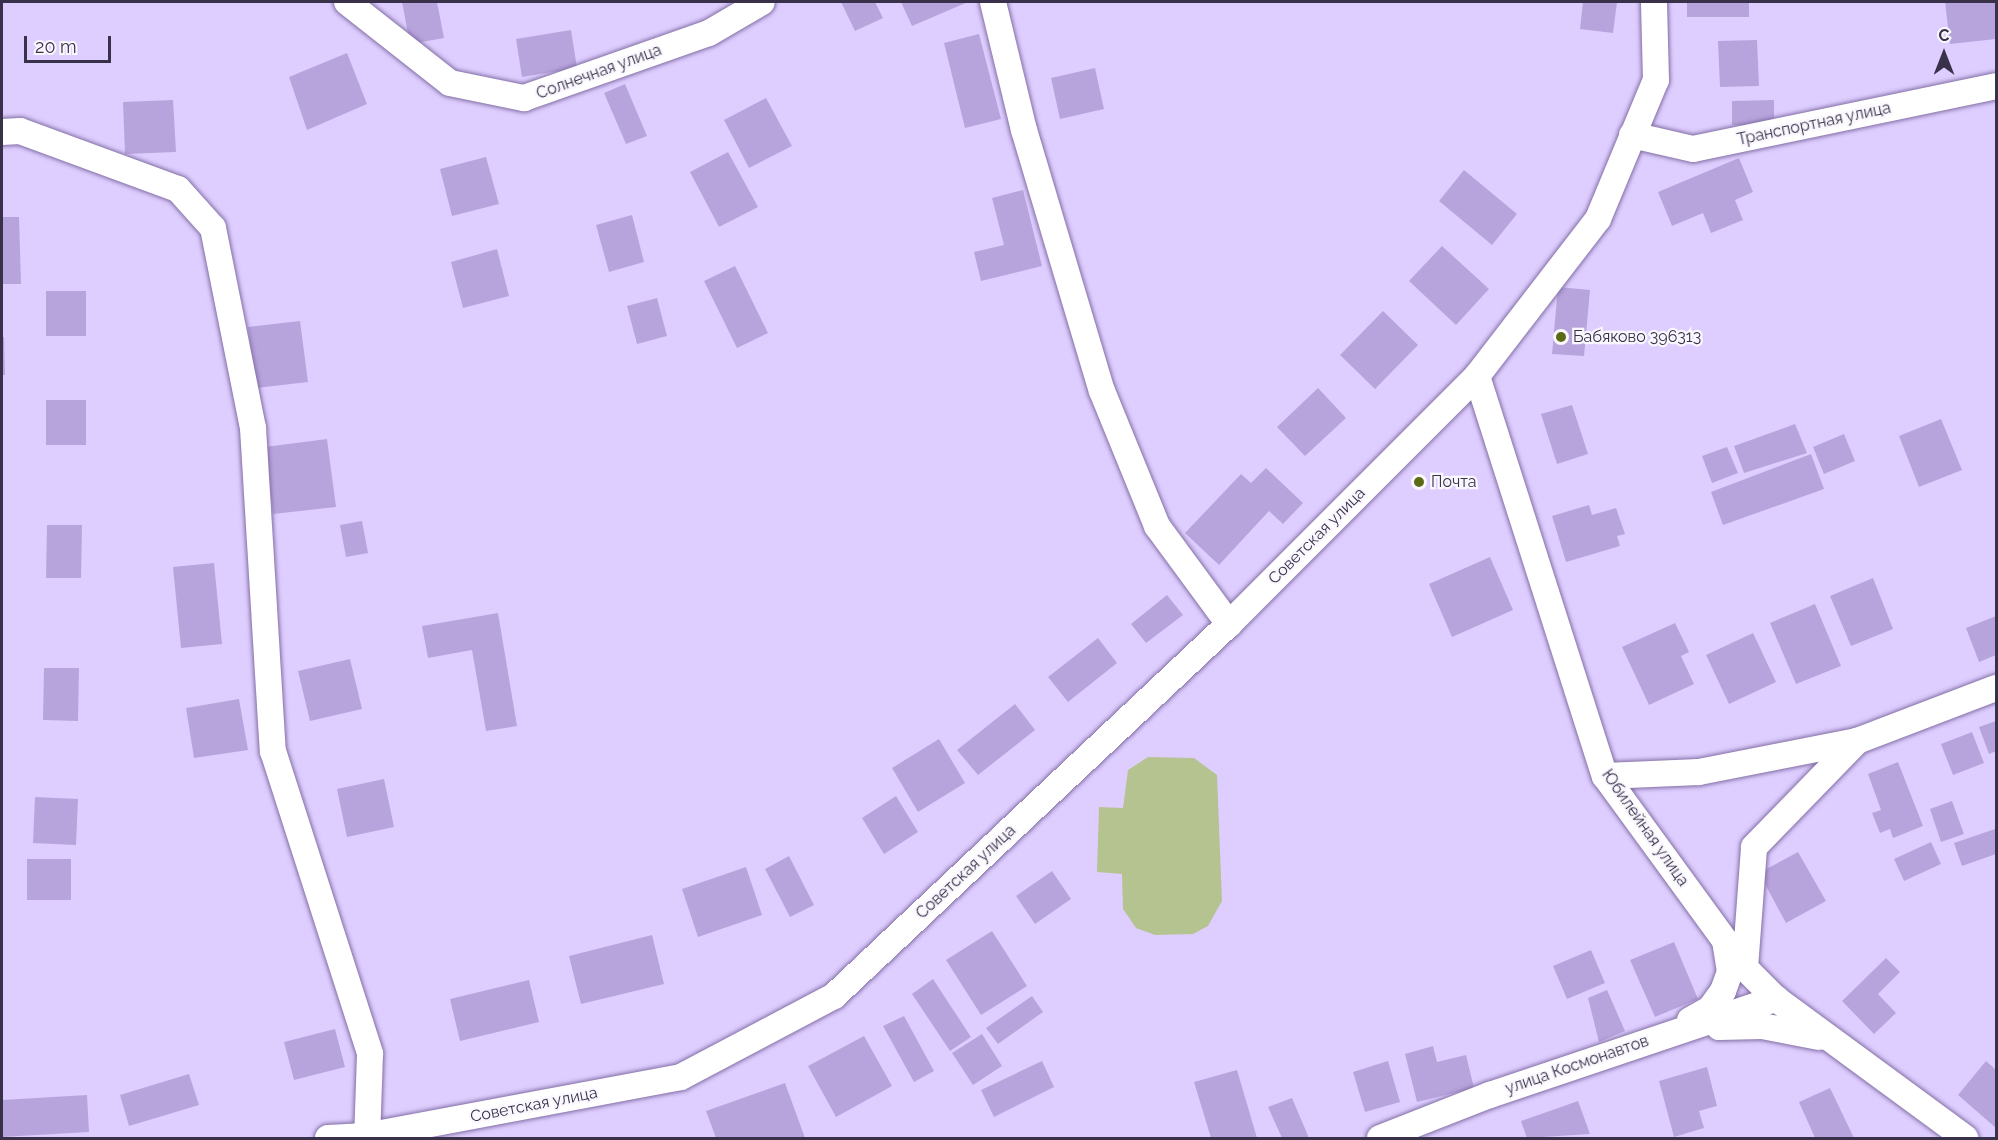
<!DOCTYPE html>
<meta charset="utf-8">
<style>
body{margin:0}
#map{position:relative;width:1998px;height:1140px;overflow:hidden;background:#deceff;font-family:Raleway,sans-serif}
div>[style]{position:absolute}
.green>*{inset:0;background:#b5c390}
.building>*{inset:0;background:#b8a4dd}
.roads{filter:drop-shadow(0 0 2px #836fa6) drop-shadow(0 0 2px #836fa6)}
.street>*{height:26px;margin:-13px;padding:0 13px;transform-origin:13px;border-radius:13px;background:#fff}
.dots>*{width:16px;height:16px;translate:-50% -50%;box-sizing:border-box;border:3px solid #faf8fe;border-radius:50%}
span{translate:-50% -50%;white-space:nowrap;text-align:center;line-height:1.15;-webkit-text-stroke:4.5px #faf8fe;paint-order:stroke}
.street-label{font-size:16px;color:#393149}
.poi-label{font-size:16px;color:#393149}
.left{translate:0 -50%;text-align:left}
.frame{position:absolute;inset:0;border:3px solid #393149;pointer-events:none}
.north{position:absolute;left:1914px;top:24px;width:60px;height:60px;-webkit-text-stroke:4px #faf8fe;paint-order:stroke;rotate:0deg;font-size:16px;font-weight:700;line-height:24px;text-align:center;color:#393149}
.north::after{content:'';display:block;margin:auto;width:21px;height:27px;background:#393149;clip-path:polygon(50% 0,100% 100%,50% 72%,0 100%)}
.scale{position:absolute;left:24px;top:36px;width:87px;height:27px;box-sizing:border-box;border:3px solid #393149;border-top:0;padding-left:8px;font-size:18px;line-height:21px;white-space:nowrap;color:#393149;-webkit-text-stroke:4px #faf8fe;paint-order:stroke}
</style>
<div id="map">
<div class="green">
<i style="clip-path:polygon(1148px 757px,1194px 758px,1217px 775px,1222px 901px,1208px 926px,1193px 934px,1155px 935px,1136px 928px,1123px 909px,1122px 874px,1097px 872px,1099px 807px,1123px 808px,1128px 770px)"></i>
</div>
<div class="building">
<i style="clip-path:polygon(402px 2px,437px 2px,444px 38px,410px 44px)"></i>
<i style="clip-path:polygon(841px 2px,875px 2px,883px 18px,855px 31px)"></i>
<i style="clip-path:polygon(901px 2px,968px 2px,912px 26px)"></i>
<i style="clip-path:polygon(1583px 2px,1617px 2px,1613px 33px,1580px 29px)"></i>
<i style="clip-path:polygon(1687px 2px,1749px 2px,1749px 17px,1687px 17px)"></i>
<i style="clip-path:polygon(1945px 2px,1996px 2px,1996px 39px,1950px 44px)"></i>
<i style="clip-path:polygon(571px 30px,577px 68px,522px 77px,516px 39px)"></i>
<i style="clip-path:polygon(979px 34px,1001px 119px,965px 128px,944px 43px)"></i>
<i style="clip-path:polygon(1757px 40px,1759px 86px,1720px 87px,1718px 41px)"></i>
<i style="clip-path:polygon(347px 53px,367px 104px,307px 130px,289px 77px)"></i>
<i style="clip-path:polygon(1095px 68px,1104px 109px,1060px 119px,1051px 78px)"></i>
<i style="clip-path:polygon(625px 84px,647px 136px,626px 144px,604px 93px)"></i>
<i style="clip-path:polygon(766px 98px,792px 146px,749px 168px,724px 120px)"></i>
<i style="clip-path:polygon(173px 100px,176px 152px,125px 154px,123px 102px)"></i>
<i style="clip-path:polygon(1774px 100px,1774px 125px,1732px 125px,1732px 101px)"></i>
<i style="clip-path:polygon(728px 152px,758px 207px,719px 227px,690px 172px)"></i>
<i style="clip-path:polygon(486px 157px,499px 204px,452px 216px,440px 169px)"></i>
<i style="clip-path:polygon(1739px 158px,1753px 192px,1735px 200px,1743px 220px,1711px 233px,1703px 213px,1672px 226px,1658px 192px)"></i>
<i style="clip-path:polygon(1464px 170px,1517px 214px,1492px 245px,1439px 201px)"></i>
<i style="clip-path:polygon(1023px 190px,1042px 266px,981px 281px,974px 252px,1004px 245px,992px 198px)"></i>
<i style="clip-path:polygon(632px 215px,644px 262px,609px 272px,596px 225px)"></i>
<i style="clip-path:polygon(2px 217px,19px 217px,21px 284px,2px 284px)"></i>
<i style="clip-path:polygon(1442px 246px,1489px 289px,1456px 325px,1409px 281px)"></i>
<i style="clip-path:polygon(497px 249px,509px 296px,463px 308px,451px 262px)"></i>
<i style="clip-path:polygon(735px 266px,768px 333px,737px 348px,704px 281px)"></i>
<i style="clip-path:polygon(1558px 287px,1590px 290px,1584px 356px,1552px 354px)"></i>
<i style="clip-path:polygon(46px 291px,86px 291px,86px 336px,46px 336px)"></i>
<i style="clip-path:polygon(657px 298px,667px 336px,637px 344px,627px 306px)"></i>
<i style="clip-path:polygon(1383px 311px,1418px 345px,1375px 389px,1340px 355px)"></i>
<i style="clip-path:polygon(300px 321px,308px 382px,256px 388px,248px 327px)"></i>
<i style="clip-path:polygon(2px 337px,4px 337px,5px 375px,2px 375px)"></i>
<i style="clip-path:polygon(1318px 388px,1346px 418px,1305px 456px,1277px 427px)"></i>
<i style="clip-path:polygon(46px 400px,86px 400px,86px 445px,46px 445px)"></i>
<i style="clip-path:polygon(1572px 405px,1588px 454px,1557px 464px,1541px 414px)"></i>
<i style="clip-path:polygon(1941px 419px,1962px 470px,1919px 487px,1899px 436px)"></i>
<i style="clip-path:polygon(1795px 424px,1807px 453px,1744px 473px,1734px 446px)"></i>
<i style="clip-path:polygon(1844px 434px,1855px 461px,1824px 474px,1813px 447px)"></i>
<i style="clip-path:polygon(327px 439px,336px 507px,273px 514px,265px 447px)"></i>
<i style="clip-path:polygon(1727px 447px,1738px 473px,1712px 483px,1702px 456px)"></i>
<i style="clip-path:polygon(1811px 454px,1824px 489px,1723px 525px,1711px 492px)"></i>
<i style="clip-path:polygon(1266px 468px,1303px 503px,1283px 524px,1269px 511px,1219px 565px,1185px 533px,1241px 474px,1251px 483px)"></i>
<i style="clip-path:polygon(1589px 505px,1592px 515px,1616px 508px,1625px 534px,1617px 536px,1620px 546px,1566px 562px,1552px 516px)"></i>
<i style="clip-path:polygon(362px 521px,368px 553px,346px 557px,340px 525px)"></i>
<i style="clip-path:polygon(47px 525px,82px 525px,81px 578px,46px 578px)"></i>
<i style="clip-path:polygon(1490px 557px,1513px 610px,1452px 637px,1429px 584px)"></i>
<i style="clip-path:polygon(214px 563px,222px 644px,181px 648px,173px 567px)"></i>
<i style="clip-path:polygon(1873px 578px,1893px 629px,1851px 646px,1830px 596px)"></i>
<i style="clip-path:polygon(1167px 595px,1183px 615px,1146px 643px,1131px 624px)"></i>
<i style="clip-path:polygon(1815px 604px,1841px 666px,1796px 684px,1770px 623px)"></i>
<i style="clip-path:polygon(498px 613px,517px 726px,486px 731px,472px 650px,428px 658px,422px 626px)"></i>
<i style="clip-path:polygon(1996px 616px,1996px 655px,1979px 662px,1966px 628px)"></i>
<i style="clip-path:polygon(1675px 623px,1689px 652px,1681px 656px,1694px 684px,1649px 705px,1622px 647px)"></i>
<i style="clip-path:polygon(1753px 633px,1776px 682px,1729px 704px,1706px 655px)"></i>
<i style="clip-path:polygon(1098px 638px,1117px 663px,1068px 702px,1048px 677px)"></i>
<i style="clip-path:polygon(350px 659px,362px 709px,310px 721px,298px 671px)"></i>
<i style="clip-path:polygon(44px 668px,79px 668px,78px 721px,43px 720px)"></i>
<i style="clip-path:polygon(239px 699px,248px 750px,194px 758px,186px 708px)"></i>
<i style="clip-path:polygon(1015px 704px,1035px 730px,978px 775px,957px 750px)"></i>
<i style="clip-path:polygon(1996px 721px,1996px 751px,1989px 754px,1979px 727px)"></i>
<i style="clip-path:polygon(1972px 732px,1984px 763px,1953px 775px,1941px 744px)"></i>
<i style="clip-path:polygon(939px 739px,965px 783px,918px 812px,892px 768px)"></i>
<i style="clip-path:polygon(1898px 762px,1923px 826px,1893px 838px,1890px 829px,1880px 833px,1872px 813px,1881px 810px,1868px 774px)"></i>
<i style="clip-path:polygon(384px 779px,394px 827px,347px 837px,337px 789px)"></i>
<i style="clip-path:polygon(896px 796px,918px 832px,884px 854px,862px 818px)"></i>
<i style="clip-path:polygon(35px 797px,78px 799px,76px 845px,33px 843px)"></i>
<i style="clip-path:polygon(1952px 801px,1964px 834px,1941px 842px,1930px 809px)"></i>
<i style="clip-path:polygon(1995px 829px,1996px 854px,1962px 866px,1954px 843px)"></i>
<i style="clip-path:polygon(1931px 842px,1941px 864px,1904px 881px,1894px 859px)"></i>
<i style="clip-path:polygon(1798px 852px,1826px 901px,1786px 923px,1759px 873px)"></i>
<i style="clip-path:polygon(789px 856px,814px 905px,790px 917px,765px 869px)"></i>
<i style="clip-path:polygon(27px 859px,71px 859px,71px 900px,27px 900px)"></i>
<i style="clip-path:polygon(746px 867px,762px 915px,698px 937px,682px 889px)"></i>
<i style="clip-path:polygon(1052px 871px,1071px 899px,1035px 924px,1016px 896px)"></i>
<i style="clip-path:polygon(992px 931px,1027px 986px,981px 1015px,946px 960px)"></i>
<i style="clip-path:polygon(652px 935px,664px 984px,581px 1004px,569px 956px)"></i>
<i style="clip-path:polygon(1674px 942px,1698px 999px,1655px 1017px,1630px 960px)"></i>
<i style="clip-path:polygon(1591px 950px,1605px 983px,1567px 999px,1553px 966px)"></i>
<i style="clip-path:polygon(1886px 958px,1900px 972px,1878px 994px,1896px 1013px,1874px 1034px,1842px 1001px)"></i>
<i style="clip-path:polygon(933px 979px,971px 1037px,950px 1051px,912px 994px)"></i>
<i style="clip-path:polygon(529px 980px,539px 1022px,460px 1041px,450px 999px)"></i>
<i style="clip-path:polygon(1607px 990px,1625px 1031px,1599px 1042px,1588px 998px)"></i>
<i style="clip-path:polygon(1032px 996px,1043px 1012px,998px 1044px,986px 1028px)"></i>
<i style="clip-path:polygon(904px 1016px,934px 1071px,914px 1082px,883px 1026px)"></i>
<i style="clip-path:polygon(335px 1029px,345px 1067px,294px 1080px,284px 1042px)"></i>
<i style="clip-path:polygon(982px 1034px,1002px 1066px,973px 1085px,952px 1053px)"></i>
<i style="clip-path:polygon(864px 1036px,892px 1086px,836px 1117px,808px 1066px)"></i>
<i style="clip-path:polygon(1433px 1046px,1437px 1062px,1466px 1055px,1474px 1088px,1417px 1102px,1405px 1054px)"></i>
<i style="clip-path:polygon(1042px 1061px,1054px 1087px,994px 1117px,981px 1090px)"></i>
<i style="clip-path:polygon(1388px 1061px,1400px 1102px,1365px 1112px,1353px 1072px)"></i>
<i style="clip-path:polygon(1986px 1061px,1996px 1070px,1996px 1128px,1958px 1095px)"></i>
<i style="clip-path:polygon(1707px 1067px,1717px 1106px,1699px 1111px,1704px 1128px,1674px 1137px,1659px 1081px)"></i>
<i style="clip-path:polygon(1237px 1070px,1257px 1138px,1211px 1138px,1194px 1082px)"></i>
<i style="clip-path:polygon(189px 1074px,199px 1105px,129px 1126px,120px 1095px)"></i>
<i style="clip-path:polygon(785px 1083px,805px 1138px,716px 1138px,706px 1111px)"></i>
<i style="clip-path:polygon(1830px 1088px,1854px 1138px,1815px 1138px,1799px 1102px)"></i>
<i style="clip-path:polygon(87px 1095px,89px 1132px,2px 1137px,2px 1100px)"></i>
<i style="clip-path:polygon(1292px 1098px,1309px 1138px,1282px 1138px,1268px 1107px)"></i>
<i style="clip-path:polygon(1578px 1101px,1590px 1134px,1527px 1138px,1521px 1121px)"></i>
</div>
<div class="roads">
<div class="street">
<i style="left:347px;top:2px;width:131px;rotate:38.2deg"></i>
<i style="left:450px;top:83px;width:76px;rotate:11.5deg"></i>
<i style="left:524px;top:98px;width:196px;rotate:-19.4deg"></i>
<i style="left:709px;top:33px;width:61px;rotate:-30.3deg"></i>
<i style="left:993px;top:2px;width:132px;rotate:76.4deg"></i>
<i style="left:1024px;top:130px;width:272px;rotate:73.4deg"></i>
<i style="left:1102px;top:391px;width:146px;rotate:67.8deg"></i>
<i style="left:1157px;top:526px;width:122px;rotate:53.7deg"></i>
<i style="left:2px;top:132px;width:18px;rotate:-3deg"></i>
<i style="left:20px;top:131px;width:168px;rotate:20.2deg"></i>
<i style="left:178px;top:189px;width:52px;rotate:48.1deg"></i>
<i style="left:213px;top:228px;width:204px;rotate:78.7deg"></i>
<i style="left:253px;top:428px;width:324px;rotate:86.5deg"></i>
<i style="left:273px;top:751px;width:318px;rotate:72.2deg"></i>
<i style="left:370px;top:1054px;width:84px;rotate:92deg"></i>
<i style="left:1632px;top:135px;width:63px;rotate:12.9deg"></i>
<i style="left:1693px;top:149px;width:309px;rotate:-11.7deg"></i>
<i style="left:1477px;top:376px;width:420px;rotate:72.3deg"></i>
<i style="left:1605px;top:776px;width:238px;rotate:53.9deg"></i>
<i style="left:1745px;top:968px;width:44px;rotate:45deg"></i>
<i style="left:1776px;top:999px;width:235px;rotate:36.3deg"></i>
<i style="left:1605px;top:776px;width:94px;rotate:-2.4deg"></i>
<i style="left:1699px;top:772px;width:161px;rotate:-11.1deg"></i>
<i style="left:1857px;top:741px;width:149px;rotate:-20.9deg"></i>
<i style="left:1745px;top:968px;width:121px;rotate:-85.7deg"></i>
<i style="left:1754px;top:847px;width:148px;rotate:-45.8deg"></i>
<i style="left:1690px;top:1020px;width:23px;rotate:-29deg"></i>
<i style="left:1710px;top:1009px;width:22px;rotate:-54deg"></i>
<i style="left:1723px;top:991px;width:20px;rotate:-70deg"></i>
<i style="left:1730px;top:972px;width:30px;rotate:-99deg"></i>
<i style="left:1719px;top:1027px;width:43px;rotate:-1.3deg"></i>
<i style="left:1762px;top:1026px;width:58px;rotate:10.9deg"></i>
<i style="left:328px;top:1138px;width:38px;rotate:-3deg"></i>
<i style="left:366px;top:1136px;width:320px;rotate:-10.6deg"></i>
<i style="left:681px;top:1077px;width:173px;rotate:-27.9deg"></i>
<i style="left:834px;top:996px;width:543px;rotate:-43.28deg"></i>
<i style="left:1229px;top:624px;width:351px;rotate:-45deg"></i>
<i style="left:1477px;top:376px;width:198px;rotate:-52.4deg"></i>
<i style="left:1598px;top:219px;width:151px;rotate:-67.4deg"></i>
<i style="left:1656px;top:80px;width:78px;rotate:-91.5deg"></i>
<i style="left:1380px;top:1138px;width:118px;rotate:-21.4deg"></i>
<i style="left:1490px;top:1095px;width:302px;rotate:-18.6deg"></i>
</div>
</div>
<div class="dots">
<i style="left:1561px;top:337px;background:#5a6a15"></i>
<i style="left:1419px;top:482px;background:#5a6a15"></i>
</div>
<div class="street-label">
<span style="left:599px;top:72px;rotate:-20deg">Солнечная улица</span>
<span style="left:1814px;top:124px;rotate:-12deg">Транспортная улица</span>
<span style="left:1317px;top:536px;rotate:-45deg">Советская улица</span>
<span style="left:1645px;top:828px;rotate:55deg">Юбилейная улица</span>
<span style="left:966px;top:872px;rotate:-43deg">Советская улица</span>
<span style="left:1577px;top:1065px;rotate:-19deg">улица Космонавтов</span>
<span style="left:534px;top:1105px;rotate:-11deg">Советская улица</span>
</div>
<div class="poi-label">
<span class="left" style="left:1573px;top:337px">Бабяково 396313</span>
<span class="left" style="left:1431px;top:482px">Почта</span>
</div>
<div class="frame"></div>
<div class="north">С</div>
<div class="scale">20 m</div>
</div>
